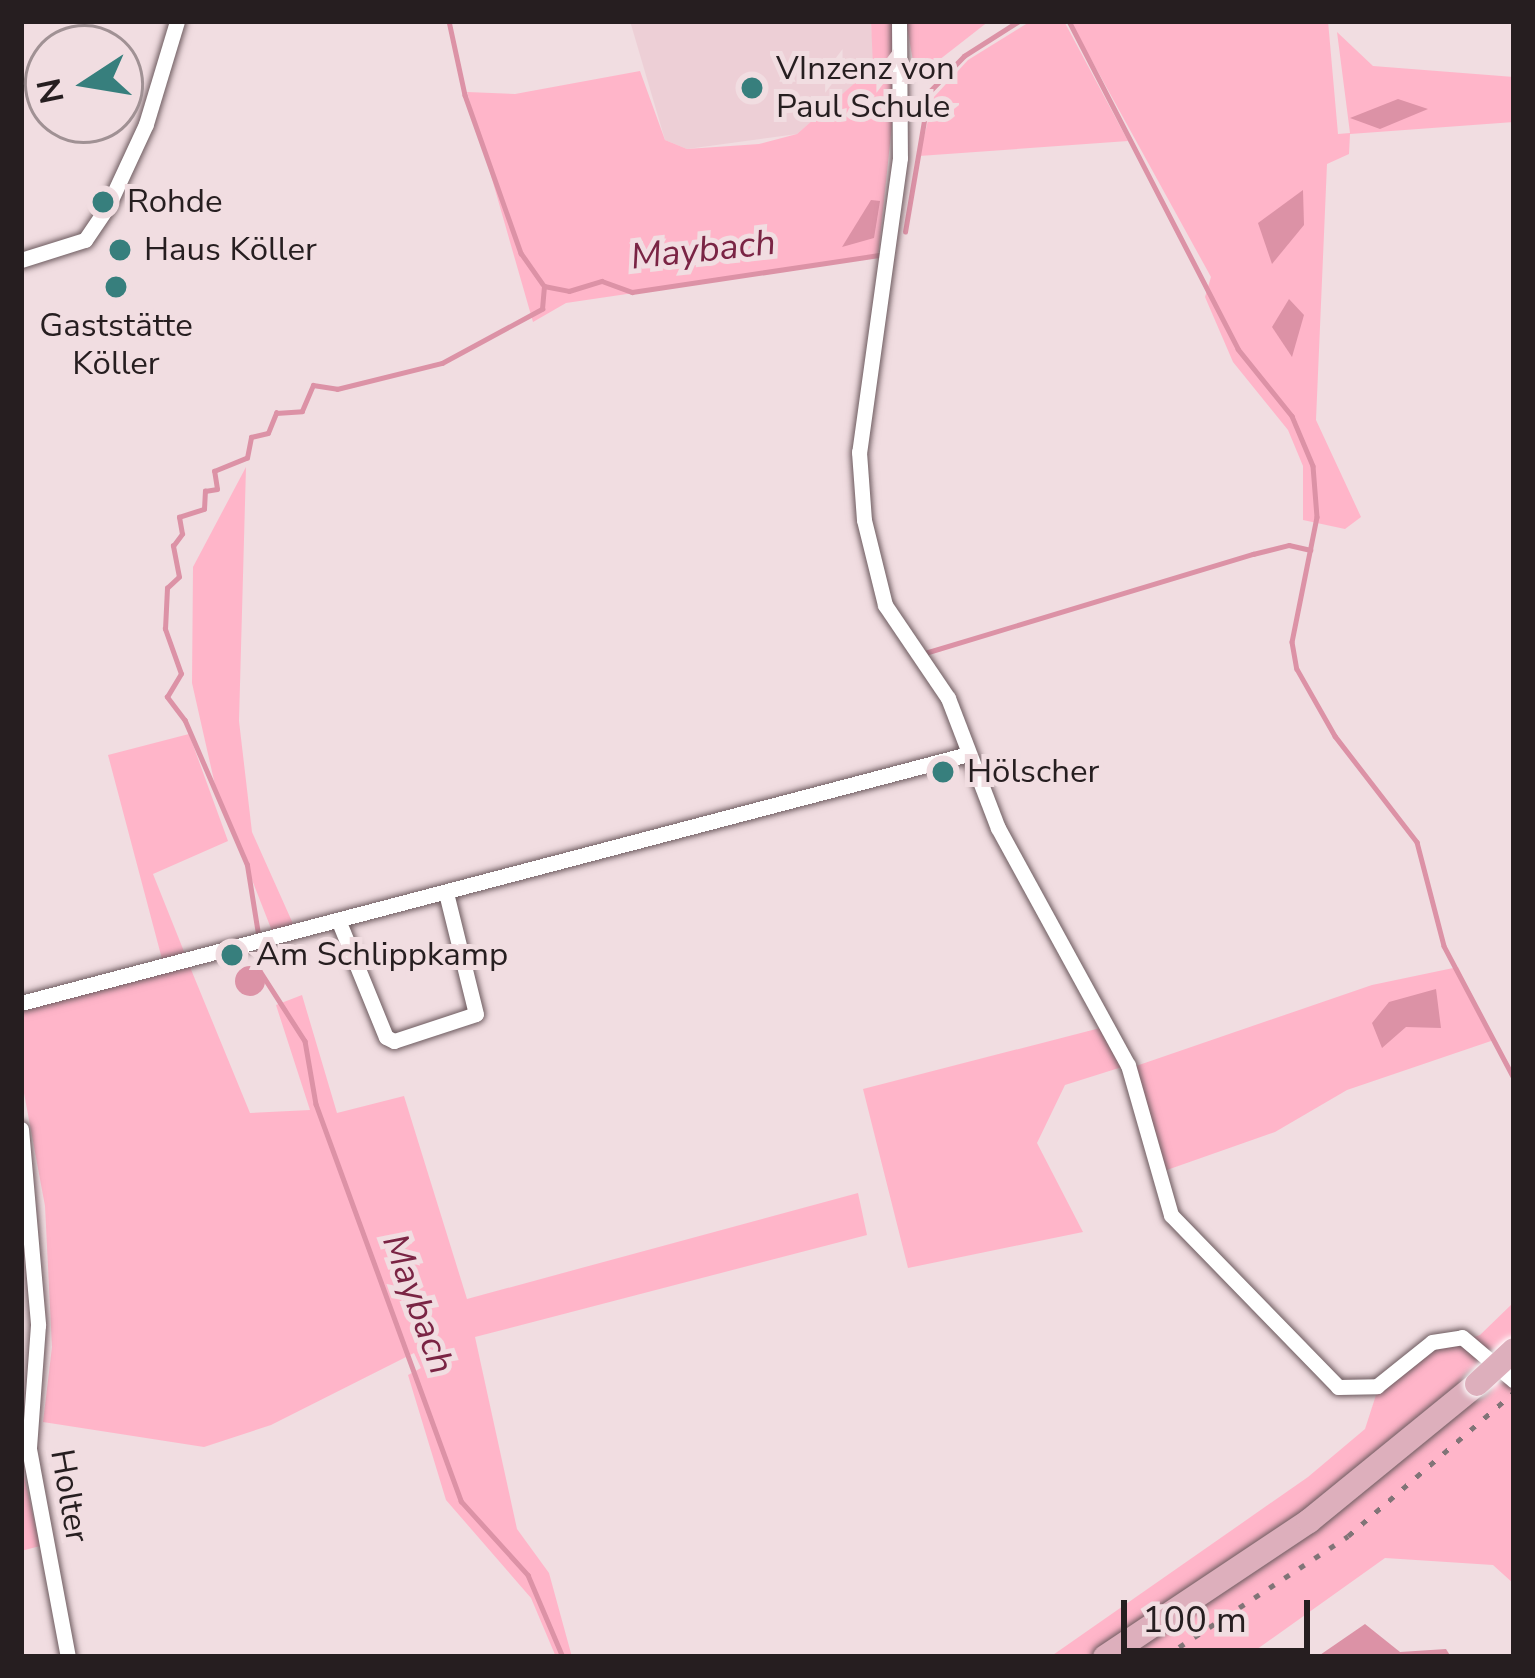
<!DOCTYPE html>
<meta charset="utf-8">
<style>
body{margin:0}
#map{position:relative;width:1535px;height:1678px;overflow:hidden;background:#f1dde1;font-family:"Nunito Sans",sans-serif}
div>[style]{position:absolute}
.built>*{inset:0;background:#edcfd6}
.green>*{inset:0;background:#ffb5c9}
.water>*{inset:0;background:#dc92a6}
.round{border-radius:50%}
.stream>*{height:4.5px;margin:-2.25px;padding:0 2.25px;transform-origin:2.25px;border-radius:2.25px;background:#dc92a6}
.roads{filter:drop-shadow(0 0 3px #6c5a5e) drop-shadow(0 0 3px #6c5a5e)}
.street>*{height:15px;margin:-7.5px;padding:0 7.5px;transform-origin:7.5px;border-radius:7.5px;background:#fff}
.primary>*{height:24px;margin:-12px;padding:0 12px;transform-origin:12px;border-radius:12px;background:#ddafbc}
.rail>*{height:4.5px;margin-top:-2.25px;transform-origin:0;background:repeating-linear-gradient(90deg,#817477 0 6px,transparent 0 18px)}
.bridges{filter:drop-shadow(0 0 3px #fff) drop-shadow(0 0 3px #fff)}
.primary-bridge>*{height:24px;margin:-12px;padding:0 12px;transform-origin:12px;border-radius:12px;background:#ddafbc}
.dots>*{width:33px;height:33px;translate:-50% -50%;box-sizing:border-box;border:6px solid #f1dde1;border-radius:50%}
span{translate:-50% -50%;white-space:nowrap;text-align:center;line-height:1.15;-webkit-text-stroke:10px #f1dde1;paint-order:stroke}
.poi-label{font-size:33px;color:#261e20}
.left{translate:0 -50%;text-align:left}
.street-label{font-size:33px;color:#261e20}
.water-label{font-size:36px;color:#7a2444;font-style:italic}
.frame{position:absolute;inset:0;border:24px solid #261e20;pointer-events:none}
.north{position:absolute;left:24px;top:24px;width:120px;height:120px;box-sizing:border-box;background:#f1dde1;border:3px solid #a09194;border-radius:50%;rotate:258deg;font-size:33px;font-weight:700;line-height:48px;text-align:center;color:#261e20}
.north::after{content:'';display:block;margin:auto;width:42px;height:54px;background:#377f7d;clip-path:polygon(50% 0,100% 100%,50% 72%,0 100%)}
.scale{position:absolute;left:1121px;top:1600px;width:189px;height:54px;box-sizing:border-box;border:6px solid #261e20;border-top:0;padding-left:15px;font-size:36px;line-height:42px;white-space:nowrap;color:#261e20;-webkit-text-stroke:9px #f1dde1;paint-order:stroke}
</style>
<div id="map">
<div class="built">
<i style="clip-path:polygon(630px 21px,871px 21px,874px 67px,797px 134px,687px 149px,665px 140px)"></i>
</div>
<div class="green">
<i style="clip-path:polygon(871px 21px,893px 21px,898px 68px,878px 257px,566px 303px,533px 322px,467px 92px,515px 94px,640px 71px,665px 140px,687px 149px,759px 144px,797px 134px,873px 67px)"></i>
<i style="clip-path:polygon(906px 21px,989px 21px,916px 78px)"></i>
<i style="clip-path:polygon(1031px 21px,1064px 21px,1128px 141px,919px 156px,934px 97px,968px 60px)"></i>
<i style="clip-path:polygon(1070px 21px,1328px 21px,1338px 134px,1350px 133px,1337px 32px,1373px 66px,1514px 77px,1514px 122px,1350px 134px,1349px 154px,1327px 164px,1316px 420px,1361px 517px,1345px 529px,1303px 520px,1303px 466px,1288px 430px,1233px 362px,1205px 297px,1211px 277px)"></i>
<i style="clip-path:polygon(246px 467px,239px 721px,252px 832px,294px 926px,272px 931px,215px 785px,192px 683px,193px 567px)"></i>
<i style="clip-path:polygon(189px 734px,228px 841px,153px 874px,185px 954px,162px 959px,108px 755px)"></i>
<i style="clip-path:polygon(190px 967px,250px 1113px,310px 1110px,276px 1005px,302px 995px,337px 1113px,404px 1096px,467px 1299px,858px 1193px,867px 1235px,475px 1337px,517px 1529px,549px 1573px,572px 1657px,556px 1657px,531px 1598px,446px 1500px,408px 1375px,421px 1368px,414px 1353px,271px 1425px,204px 1447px,43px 1422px,52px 1347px,45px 1206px,21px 1077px,21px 1010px)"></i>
<i style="clip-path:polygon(1458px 967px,1494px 1040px,1347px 1090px,1275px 1132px,1164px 1171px,1136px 1066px,1372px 985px)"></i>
<i style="clip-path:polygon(1104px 1027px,1122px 1067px,1065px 1085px,1037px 1143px,1083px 1232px,908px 1268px,863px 1089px)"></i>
<i style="clip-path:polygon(1514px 1302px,1514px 1584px,1493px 1565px,1385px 1558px,1246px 1657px,1050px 1657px,1308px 1477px,1365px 1429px,1376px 1395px,1433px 1351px,1480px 1335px)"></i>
<i style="clip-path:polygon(21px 1462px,40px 1546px,21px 1551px)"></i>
</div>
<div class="water">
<i style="clip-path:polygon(1398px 99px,1428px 109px,1380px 129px,1350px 118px)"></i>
<i style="clip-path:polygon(1303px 190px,1304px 225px,1272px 264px,1258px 223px)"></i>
<i style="clip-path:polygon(871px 200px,880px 201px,874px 238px,842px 247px)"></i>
<i style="clip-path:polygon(1289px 299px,1304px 315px,1292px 357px,1272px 327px)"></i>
<i class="round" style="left:235px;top:966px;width:30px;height:30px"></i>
<i style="clip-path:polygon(1436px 989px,1441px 1028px,1406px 1027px,1382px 1048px,1372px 1023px,1389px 1002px)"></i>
<i style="clip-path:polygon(1365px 1624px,1400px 1652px,1446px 1649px,1451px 1657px,1317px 1657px)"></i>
</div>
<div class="stream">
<i style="left:449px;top:21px;width:76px;rotate:77.8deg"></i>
<i style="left:465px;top:95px;width:168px;rotate:70.5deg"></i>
<i style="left:521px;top:253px;width:38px;rotate:55deg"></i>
<i style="left:1069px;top:21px;width:369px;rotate:62.7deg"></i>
<i style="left:1238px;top:349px;width:86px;rotate:51.1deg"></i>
<i style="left:1292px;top:416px;width:54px;rotate:67.2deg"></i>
<i style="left:1313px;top:466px;width:51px;rotate:85.5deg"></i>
<i style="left:1317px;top:517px;width:127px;rotate:101.3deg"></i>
<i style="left:1292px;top:642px;width:27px;rotate:80deg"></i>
<i style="left:1297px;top:669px;width:77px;rotate:60.4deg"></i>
<i style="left:1335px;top:736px;width:134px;rotate:52.3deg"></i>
<i style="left:1417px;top:842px;width:107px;rotate:75.4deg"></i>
<i style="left:1444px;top:946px;width:149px;rotate:62.1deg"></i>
<i style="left:905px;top:232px;width:142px;rotate:-80.3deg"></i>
<i style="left:929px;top:92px;width:50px;rotate:-45.8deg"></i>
<i style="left:964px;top:56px;width:65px;rotate:-32.5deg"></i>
<i style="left:925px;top:653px;width:343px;rotate:-16.8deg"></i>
<i style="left:1253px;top:554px;width:37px;rotate:-14deg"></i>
<i style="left:1289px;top:545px;width:22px;rotate:13deg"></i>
<i style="left:258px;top:934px;width:70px;rotate:-99.1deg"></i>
<i style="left:247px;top:865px;width:157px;rotate:-113.3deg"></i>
<i style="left:185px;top:721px;width:30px;rotate:-127deg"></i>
<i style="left:167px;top:697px;width:27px;rotate:-59deg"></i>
<i style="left:181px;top:674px;width:48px;rotate:-109.6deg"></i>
<i style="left:165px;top:629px;width:41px;rotate:-87.2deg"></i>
<i style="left:167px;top:588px;width:16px;rotate:-43deg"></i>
<i style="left:179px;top:577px;width:32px;rotate:-101deg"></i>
<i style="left:173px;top:546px;width:15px;rotate:-53deg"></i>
<i style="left:182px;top:534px;width:17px;rotate:-100deg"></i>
<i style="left:179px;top:517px;width:26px;rotate:-18deg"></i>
<i style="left:204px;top:509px;width:18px;rotate:-87deg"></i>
<i style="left:205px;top:491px;width:12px;rotate:-9deg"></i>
<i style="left:217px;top:489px;width:18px;rotate:-99deg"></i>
<i style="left:214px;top:471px;width:35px;rotate:-22deg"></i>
<i style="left:247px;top:458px;width:21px;rotate:-79deg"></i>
<i style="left:251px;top:437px;width:17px;rotate:-13deg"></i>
<i style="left:268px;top:433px;width:22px;rotate:-68deg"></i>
<i style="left:276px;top:413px;width:26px;rotate:-4deg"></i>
<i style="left:302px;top:411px;width:28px;rotate:-67deg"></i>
<i style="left:313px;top:385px;width:24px;rotate:9deg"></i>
<i style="left:337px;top:389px;width:108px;rotate:-13.9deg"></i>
<i style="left:442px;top:363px;width:114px;rotate:-28.4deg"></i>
<i style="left:542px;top:309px;width:23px;rotate:-85deg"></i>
<i style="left:544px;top:286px;width:25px;rotate:11deg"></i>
<i style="left:569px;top:291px;width:34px;rotate:-17deg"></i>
<i style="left:602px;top:281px;width:32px;rotate:20deg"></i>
<i style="left:632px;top:292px;width:251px;rotate:-8.5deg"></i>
<i style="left:258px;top:953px;width:18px;rotate:84deg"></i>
<i style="left:260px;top:971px;width:83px;rotate:57.3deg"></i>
<i style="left:305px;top:1041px;width:64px;rotate:80.1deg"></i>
<i style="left:316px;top:1104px;width:423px;rotate:69.9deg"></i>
<i style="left:461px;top:1501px;width:100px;rotate:47.8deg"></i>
<i style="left:528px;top:1575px;width:89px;rotate:66.9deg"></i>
</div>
<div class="roads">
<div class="street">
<i style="left:899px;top:21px;width:137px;rotate:89.6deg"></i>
<i style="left:900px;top:158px;width:297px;rotate:97.9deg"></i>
<i style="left:859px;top:452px;width:68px;rotate:85.8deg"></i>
<i style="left:864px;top:520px;width:88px;rotate:76.1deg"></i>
<i style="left:885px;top:605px;width:112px;rotate:55.9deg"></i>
<i style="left:948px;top:698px;width:139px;rotate:69deg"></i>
<i style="left:998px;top:828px;width:270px;rotate:61.3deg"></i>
<i style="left:1128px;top:1065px;width:156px;rotate:74deg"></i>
<i style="left:1171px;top:1215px;width:240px;rotate:45.8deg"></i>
<i style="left:1338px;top:1387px;width:39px;rotate:-1deg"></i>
<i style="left:1377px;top:1386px;width:70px;rotate:-38.7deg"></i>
<i style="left:1432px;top:1342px;width:30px;rotate:-9deg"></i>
<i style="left:1462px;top:1337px;width:68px;rotate:40.2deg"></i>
<i style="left:21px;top:260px;width:67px;rotate:-17.4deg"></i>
<i style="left:85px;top:240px;width:41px;rotate:-55.9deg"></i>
<i style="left:108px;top:206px;width:90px;rotate:-65.1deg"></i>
<i style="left:146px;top:124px;width:108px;rotate:-73.2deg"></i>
<i style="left:339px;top:922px;width:124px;rotate:67.8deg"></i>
<i style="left:386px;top:1037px;width:9px;rotate:27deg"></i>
<i style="left:394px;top:1041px;width:86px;rotate:-18.2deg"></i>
<i style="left:476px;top:1014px;width:125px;rotate:-103.9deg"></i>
<i style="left:21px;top:1003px;width:975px;rotate:-14.73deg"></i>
<i style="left:21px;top:1129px;width:197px;rotate:85deg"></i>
<i style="left:38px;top:1325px;width:124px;rotate:94.2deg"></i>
<i style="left:29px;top:1449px;width:212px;rotate:79.4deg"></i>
</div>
<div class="primary">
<i style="left:1105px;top:1657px;width:245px;rotate:-33.7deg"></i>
<i style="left:1309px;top:1521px;width:217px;rotate:-39.2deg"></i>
</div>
</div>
<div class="rail">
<i style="left:1164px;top:1657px;width:220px;rotate:-33.3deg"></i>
<i style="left:1348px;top:1536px;width:220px;rotate:-40.9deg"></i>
</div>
<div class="bridges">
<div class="primary-bridge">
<i style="left:1477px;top:1384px;width:50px;rotate:-42.6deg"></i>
</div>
</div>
<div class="dots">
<i style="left:752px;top:88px;background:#377f7d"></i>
<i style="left:103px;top:202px;background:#377f7d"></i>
<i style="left:120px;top:250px;background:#377f7d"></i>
<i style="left:116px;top:287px;background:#377f7d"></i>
<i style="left:943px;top:772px;background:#377f7d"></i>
<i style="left:232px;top:955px;background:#377f7d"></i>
</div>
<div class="poi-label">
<span class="left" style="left:776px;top:88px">VInzenz von<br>Paul Schule</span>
<span class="left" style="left:127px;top:202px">Rohde</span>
<span class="left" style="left:144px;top:250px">Haus Köller</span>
<span style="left:116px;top:345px">Gaststätte<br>Köller</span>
<span class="left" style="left:967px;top:772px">Hölscher</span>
<span class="left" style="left:256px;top:955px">Am Schlippkamp</span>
</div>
<div class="street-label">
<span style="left:69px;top:1496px;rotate:80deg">Holter</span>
</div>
<div class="water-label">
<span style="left:703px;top:250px;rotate:-6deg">Maybach</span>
<span style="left:418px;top:1304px;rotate:70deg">Maybach</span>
</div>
<div class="frame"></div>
<div class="north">N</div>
<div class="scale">100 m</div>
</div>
